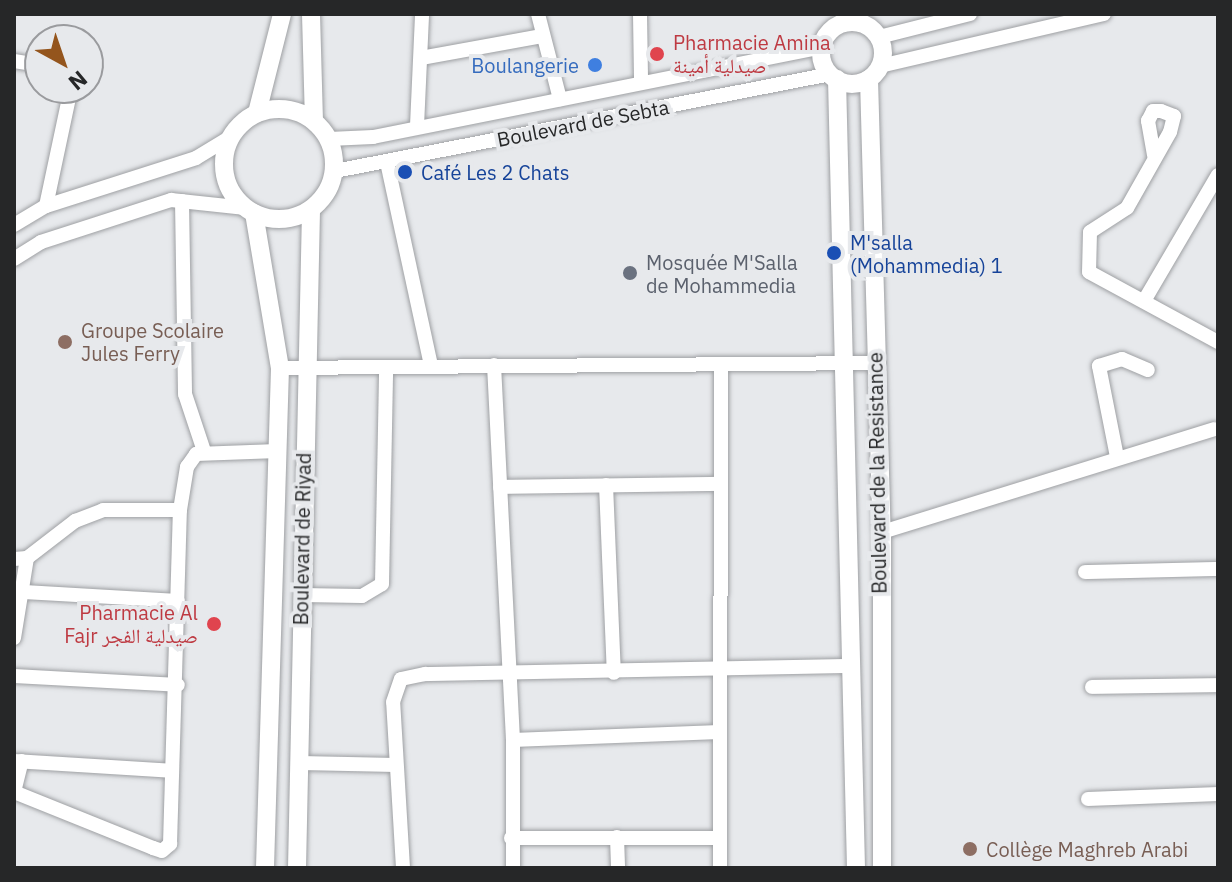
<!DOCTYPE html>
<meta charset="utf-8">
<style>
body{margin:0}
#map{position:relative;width:1232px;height:882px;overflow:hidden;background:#e7e9ec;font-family:"IBM Plex Sans","Noto Naskh Arabic",sans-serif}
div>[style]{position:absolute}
.roads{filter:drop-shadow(0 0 2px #9ea0a3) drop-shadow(0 0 2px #9ea0a3)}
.minor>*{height:14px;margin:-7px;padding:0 7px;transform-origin:7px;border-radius:7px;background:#fff}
.major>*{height:18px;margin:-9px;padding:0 9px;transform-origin:9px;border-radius:9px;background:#fff}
.major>.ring{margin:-9px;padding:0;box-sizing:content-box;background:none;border:18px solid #fff;border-radius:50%}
.dots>*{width:22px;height:22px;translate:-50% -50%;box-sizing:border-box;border:4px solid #e7e9ec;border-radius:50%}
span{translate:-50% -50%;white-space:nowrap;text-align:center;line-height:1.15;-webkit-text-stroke:8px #e7e9ec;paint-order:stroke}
.health-label{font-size:20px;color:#be3a42}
.left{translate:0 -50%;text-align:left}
.right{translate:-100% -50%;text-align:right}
.shop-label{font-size:20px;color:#366cbe}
.street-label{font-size:20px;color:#262728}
.transit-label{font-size:20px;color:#164399}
.worship-label{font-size:20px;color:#5b616d}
.education-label{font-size:20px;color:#785e54}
.frame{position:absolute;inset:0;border:16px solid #262728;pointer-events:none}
.north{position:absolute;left:24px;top:24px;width:80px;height:80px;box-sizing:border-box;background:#e7e9ec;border:2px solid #9a9b9e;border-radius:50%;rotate:140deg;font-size:22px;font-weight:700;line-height:32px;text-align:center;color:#262728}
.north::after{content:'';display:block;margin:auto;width:28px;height:36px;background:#94551d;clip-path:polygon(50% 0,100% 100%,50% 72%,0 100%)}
</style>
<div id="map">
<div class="roads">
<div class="minor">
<i style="left:538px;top:14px;width:88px;rotate:75.5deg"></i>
<i style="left:640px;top:14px;width:66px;rotate:89.1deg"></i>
<i style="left:879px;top:37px;width:94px;rotate:-14.2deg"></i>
<i style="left:421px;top:58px;width:123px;rotate:-10.3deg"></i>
<i style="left:14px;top:61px;width:26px;rotate:9deg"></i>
<i style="left:880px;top:66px;width:230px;rotate:-13.1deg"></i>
<i style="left:417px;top:126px;width:112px;rotate:-87.4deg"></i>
<i style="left:329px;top:139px;width:44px;rotate:-2.6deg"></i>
<i style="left:373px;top:137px;width:458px;rotate:-11.3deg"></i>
<i style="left:1154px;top:155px;width:35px;rotate:-100deg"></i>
<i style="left:1148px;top:121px;width:11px;rotate:-63deg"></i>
<i style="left:1153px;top:111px;width:8px"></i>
<i style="left:1161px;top:111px;width:14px;rotate:21deg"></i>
<i style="left:1174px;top:116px;width:16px;rotate:104deg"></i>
<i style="left:1170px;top:132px;width:87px;rotate:119.5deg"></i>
<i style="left:1127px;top:208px;width:44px;rotate:147deg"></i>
<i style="left:1090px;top:232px;width:40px;rotate:91.4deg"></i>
<i style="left:1089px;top:272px;width:147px;rotate:28.5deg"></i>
<i style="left:387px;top:162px;width:209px;rotate:77.8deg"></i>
<i style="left:335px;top:171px;width:505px;rotate:-11.07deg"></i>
<i style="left:182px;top:201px;width:193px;rotate:89.1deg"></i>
<i style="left:185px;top:394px;width:60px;rotate:71.6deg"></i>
<i style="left:46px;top:206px;width:121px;rotate:-78deg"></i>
<i style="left:14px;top:225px;width:37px;rotate:-31deg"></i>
<i style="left:46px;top:206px;width:157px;rotate:-17.7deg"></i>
<i style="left:196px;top:158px;width:42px;rotate:-31.4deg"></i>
<i style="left:14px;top:259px;width:32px;rotate:-32deg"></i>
<i style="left:41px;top:242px;width:137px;rotate:-17.9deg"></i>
<i style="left:171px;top:200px;width:75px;rotate:6.1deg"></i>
<i style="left:1144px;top:301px;width:146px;rotate:-59.6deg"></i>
<i style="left:494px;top:365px;width:375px;rotate:87.1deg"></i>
<i style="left:513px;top:740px;width:128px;rotate:90deg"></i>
<i style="left:280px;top:368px;width:594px;rotate:-0.48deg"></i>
<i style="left:1117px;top:457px;width:93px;rotate:-101.2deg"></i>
<i style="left:1099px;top:366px;width:24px;rotate:-17deg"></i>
<i style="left:1122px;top:359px;width:28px;rotate:23deg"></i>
<i style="left:606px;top:485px;width:188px;rotate:87.6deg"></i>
<i style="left:500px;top:487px;width:220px;rotate:-0.8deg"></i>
<i style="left:882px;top:532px;width:348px;rotate:-17.2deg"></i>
<i style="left:14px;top:559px;width:13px;rotate:-4deg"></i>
<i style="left:27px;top:558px;width:61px;rotate:-37.6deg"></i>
<i style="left:75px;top:521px;width:30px;rotate:-21deg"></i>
<i style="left:103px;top:510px;width:77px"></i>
<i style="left:180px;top:510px;width:44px;rotate:-80.8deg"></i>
<i style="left:187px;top:467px;width:16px;rotate:-55deg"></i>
<i style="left:196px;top:454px;width:82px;rotate:-2.1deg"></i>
<i style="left:1085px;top:572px;width:133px;rotate:-1.3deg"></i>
<i style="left:24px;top:592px;width:154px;rotate:3.3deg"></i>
<i style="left:301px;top:595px;width:61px;rotate:0.9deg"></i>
<i style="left:362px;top:596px;width:23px;rotate:-31deg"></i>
<i style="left:382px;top:584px;width:217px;rotate:-88.9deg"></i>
<i style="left:14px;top:638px;width:81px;rotate:-80.8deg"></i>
<i style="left:14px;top:676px;width:164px;rotate:3.1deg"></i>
<i style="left:1092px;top:687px;width:126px;rotate:-0.9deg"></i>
<i style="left:513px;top:740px;width:206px;rotate:-2.2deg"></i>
<i style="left:14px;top:761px;width:157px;rotate:3.6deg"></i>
<i style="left:300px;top:763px;width:96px;rotate:1.2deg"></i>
<i style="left:14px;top:792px;width:150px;rotate:21.9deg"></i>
<i style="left:153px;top:848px;width:9px;rotate:18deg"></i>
<i style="left:162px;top:851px;width:11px;rotate:-41deg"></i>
<i style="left:170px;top:844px;width:334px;rotate:-88.3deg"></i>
<i style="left:14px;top:792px;width:32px;rotate:-76deg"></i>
<i style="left:1088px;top:799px;width:130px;rotate:-2.2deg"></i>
<i style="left:617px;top:837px;width:31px;rotate:88deg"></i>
<i style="left:511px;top:838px;width:208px"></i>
<i style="left:403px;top:868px;width:166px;rotate:-93.4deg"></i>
<i style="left:393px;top:702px;width:24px;rotate:-71deg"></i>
<i style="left:401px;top:679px;width:25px;rotate:-12deg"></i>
<i style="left:425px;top:674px;width:426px;rotate:-1.1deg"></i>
<i style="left:720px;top:868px;width:502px;rotate:-89.89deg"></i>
</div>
<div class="major">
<i style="left:311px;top:14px;width:106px;rotate:88.4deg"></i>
<i class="ring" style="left:821px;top:22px;width:44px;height:44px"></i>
<i style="left:837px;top:79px;width:789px;rotate:88.62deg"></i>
<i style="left:869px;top:79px;width:453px;rotate:88.4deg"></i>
<i style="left:882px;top:532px;width:336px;rotate:90deg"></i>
<i class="ring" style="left:224px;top:109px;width:92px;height:92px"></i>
<i style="left:257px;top:113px;width:102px;rotate:-75.8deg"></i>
<i style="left:254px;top:213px;width:157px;rotate:80.5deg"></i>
<i style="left:280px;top:368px;width:500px;rotate:91.72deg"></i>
<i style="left:297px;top:868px;width:658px;rotate:-88.78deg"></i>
</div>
</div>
<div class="dots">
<i style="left:657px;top:54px;background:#e0444e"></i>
<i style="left:595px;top:65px;background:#3f7fe0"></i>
<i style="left:405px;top:172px;background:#1a4fb4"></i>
<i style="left:834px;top:253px;background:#1a4fb4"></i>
<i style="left:630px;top:273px;background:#6b7280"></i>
<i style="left:65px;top:342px;background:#8d6e63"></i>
<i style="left:214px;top:624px;background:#e0444e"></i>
<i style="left:970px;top:849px;background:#8d6e63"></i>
</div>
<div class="health-label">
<span class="left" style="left:673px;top:54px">Pharmacie Amina<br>صيدلية أمينة</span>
<span class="right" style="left:198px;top:624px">Pharmacie Al<br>Fajr صيدلية الفجر</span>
</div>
<div class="shop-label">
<span class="right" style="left:579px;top:65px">Boulangerie</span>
</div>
<div class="street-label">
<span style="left:583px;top:123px;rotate:-11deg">Boulevard de Sebta</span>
<span style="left:877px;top:473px;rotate:-91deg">Boulevard de la Resistance</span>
<span style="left:302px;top:539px;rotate:-89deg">Boulevard de Riyad</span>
</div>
<div class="transit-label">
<span class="left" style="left:421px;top:172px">Café Les 2 Chats</span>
<span class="left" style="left:850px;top:254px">M'salla<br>(Mohammedia) 1</span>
</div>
<div class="worship-label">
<span class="left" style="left:646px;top:274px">Mosquée M'Salla<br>de Mohammedia</span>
</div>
<div class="education-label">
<span class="left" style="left:81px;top:342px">Groupe Scolaire<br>Jules Ferry</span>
<span class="left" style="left:986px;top:849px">Collège Maghreb Arabi</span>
</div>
<div class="frame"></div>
<div class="north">N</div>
</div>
